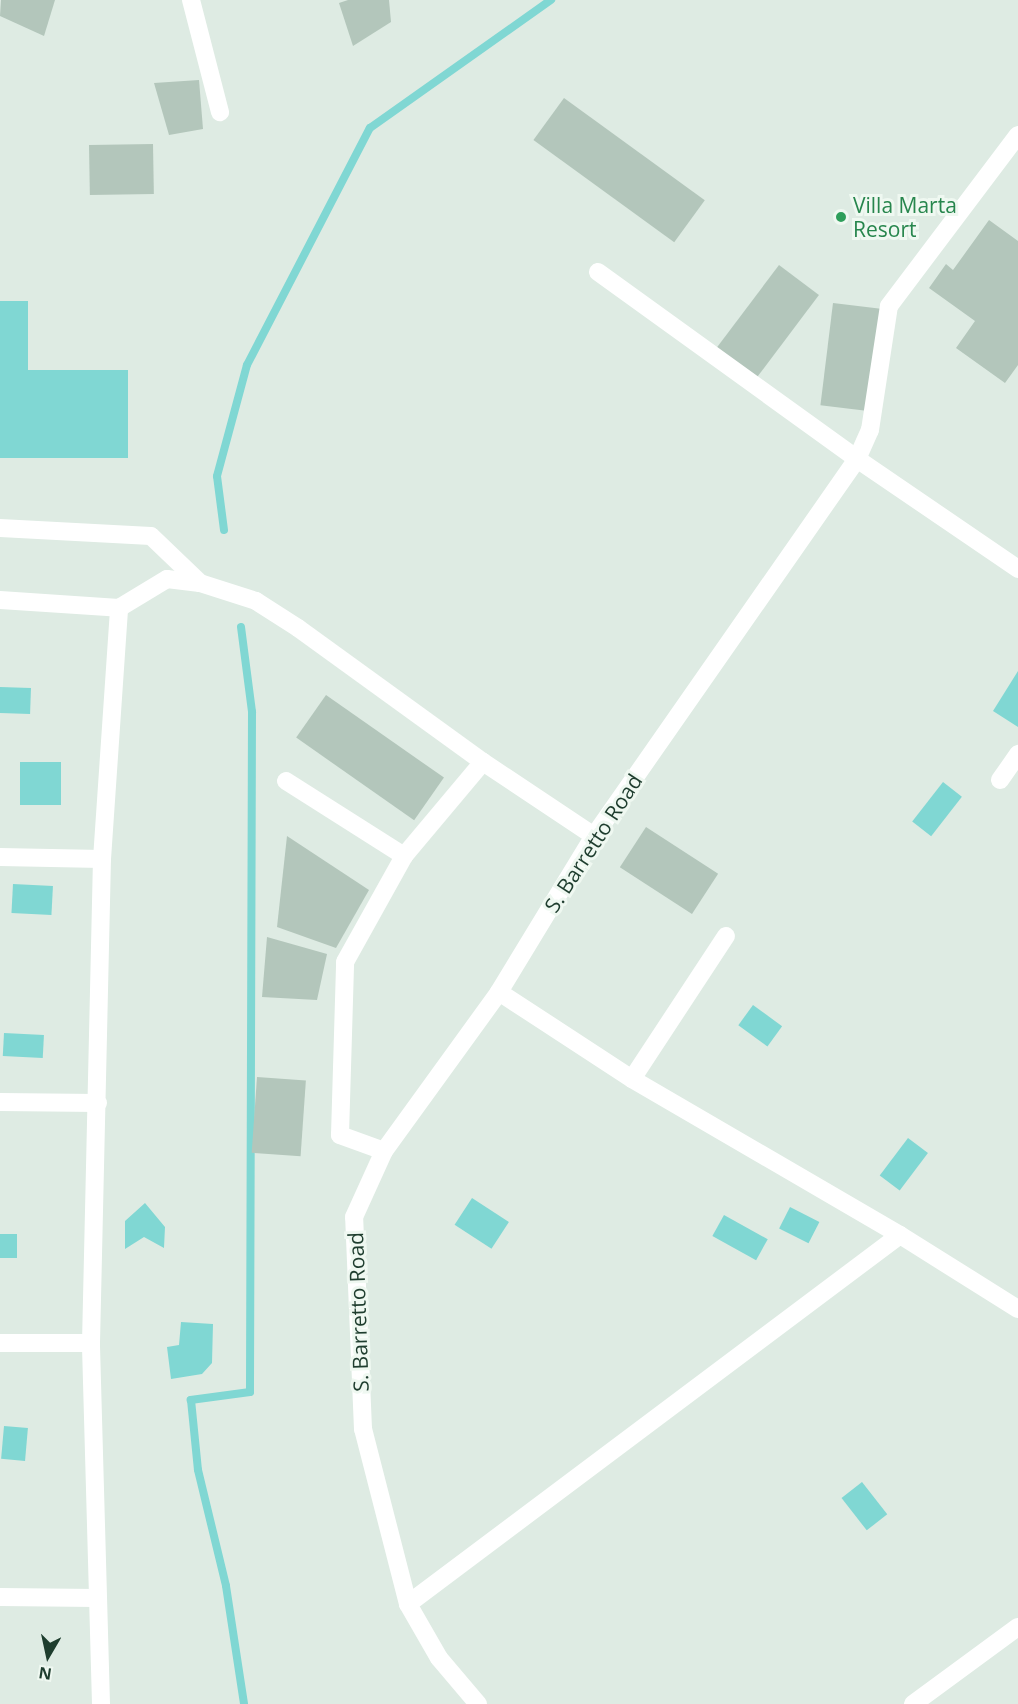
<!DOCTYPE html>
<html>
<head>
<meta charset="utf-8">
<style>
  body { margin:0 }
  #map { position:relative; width:1018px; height:1704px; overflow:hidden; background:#deebe3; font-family:"Open Sans",sans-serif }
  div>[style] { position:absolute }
  .water>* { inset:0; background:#80d7d3; transform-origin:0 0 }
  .stream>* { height:8px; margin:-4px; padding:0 4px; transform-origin:4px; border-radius:4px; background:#80d7d3 }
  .building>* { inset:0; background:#b3c6bb; transform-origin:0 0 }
  .minor>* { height:18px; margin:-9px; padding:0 9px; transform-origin:9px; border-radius:9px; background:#fff }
  .dots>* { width:16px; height:16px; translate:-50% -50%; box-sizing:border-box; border:3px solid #eff8f1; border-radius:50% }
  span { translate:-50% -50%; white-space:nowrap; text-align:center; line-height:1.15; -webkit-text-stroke:6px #eff8f1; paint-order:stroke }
  .leisure-label { font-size:21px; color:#27864d }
  .left { translate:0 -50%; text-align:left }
  .street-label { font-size:21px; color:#1e3d2e }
  .north { position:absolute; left:18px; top:1626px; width:60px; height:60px; -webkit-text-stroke:4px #eff8f1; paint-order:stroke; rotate:189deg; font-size:16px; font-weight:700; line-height:24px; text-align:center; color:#1e3d2e }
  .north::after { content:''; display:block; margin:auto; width:21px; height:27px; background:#1e3d2e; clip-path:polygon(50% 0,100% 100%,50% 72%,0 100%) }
</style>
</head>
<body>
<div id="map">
  <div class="water">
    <div style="clip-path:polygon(0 301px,28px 301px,28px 370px,128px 370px,128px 458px,0 458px)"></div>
    <div style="clip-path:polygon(1018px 671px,1018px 727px,993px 711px)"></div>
    <div style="left:0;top:687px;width:31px;height:26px;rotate:2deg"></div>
    <div style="left:20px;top:762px;width:41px;height:43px"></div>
    <div style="left:943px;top:782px;width:24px;height:50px;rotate:38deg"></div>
    <div style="left:13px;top:884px;width:40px;height:29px;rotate:3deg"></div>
    <div style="left:753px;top:1005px;width:36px;height:25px;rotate:36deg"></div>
    <div style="left:4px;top:1033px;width:40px;height:23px;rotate:3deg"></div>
    <div style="left:908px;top:1138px;width:25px;height:47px;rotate:37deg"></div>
    <div style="left:472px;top:1198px;width:44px;height:32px;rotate:33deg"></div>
    <div style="clip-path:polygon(145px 1203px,165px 1227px,164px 1248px,144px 1237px,125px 1249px,125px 1221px)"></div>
    <div style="left:790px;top:1207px;width:33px;height:24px;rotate:27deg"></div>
    <div style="left:724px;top:1215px;width:50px;height:24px;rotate:29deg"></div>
    <div style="left:0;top:1234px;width:17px;height:24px"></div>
    <div style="clip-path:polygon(181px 1322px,213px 1324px,212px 1363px,202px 1374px,171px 1379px,167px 1347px,179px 1345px)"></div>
    <div style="left:4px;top:1426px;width:24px;height:33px;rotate:5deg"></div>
    <div style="left:862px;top:1482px;width:41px;height:26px;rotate:52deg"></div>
  </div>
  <div class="stream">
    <div style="left:224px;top:530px;width:54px;rotate:-97.4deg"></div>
    <div style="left:217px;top:476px;width:115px;rotate:-74.9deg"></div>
    <div style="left:247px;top:365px;width:267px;rotate:-62.6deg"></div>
    <div style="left:370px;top:128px;width:222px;rotate:-35.3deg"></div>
    <div style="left:241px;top:627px;width:86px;rotate:82.6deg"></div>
    <div style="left:252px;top:712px;width:680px;rotate:90.17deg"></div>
    <div style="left:250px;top:1392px;width:60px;rotate:172.3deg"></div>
    <div style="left:191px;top:1400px;width:70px;rotate:84.3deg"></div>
    <div style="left:198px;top:1470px;width:119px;rotate:76.4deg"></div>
    <div style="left:226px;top:1586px;width:119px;rotate:81.3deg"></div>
  </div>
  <div class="building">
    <div style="clip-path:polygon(1px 0,55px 0,44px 36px,0 16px)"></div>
    <div style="clip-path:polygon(348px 0,389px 0,391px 22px,353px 46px,339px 3px)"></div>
    <div style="clip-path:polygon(199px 80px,203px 129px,169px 135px,154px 83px)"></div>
    <div style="left:564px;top:98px;width:174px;height:52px;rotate:36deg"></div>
    <div style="left:153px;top:144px;width:50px;height:64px;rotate:89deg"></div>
    <div style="clip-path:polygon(989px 220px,1018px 241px,1018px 365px,1005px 383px,956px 348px,975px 321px,929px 288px,946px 264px,953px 270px)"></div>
    <div style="left:779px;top:265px;width:50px;height:107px;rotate:37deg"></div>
    <div style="left:833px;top:303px;width:48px;height:103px;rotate:7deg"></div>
    <div style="left:326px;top:695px;width:144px;height:52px;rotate:35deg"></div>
    <div style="left:646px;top:827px;width:86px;height:48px;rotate:33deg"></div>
    <div style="clip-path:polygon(287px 836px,369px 890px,336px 948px,277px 927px)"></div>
    <div style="clip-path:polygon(267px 937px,327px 954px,317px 1000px,262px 997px)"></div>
    <div style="left:257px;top:1077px;width:49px;height:76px;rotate:4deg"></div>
  </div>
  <div class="minor">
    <div style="left:191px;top:0;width:116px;rotate:75.5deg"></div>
    <div style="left:598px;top:272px;width:319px;rotate:35.8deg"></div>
    <div style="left:857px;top:459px;width:195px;rotate:34.3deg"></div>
    <div style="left:0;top:528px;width:151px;rotate:3deg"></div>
    <div style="left:151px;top:536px;width:68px;rotate:43.8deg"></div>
    <div style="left:0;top:600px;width:119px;rotate:3.8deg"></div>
    <div style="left:119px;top:608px;width:56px;rotate:-31.1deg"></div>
    <div style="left:167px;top:579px;width:33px;rotate:7deg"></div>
    <div style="left:200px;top:583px;width:59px;rotate:17.8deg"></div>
    <div style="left:256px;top:601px;width:50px;rotate:32.7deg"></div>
    <div style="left:298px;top:628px;width:228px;rotate:35.9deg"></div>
    <div style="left:483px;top:762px;width:133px;rotate:33.7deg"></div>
    <div style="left:1000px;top:780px;width:32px;rotate:-55deg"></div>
    <div style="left:286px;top:781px;width:140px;rotate:32.4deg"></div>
    <div style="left:0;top:857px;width:102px;rotate:1.1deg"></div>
    <div style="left:499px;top:992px;width:159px;rotate:33.2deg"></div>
    <div style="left:632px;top:1079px;width:310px;rotate:30.2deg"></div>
    <div style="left:900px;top:1235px;width:139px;rotate:32.1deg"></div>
    <div style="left:632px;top:1079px;width:171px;rotate:-56.7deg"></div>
    <div style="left:0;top:1102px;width:98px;rotate:0.6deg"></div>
    <div style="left:384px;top:1151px;width:47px;rotate:-160deg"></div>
    <div style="left:340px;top:1135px;width:173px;rotate:-88.3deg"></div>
    <div style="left:345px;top:962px;width:121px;rotate:-60.9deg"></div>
    <div style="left:404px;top:856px;width:123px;rotate:-50deg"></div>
    <div style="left:0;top:1343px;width:91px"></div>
    <div style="left:0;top:1597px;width:97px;rotate:0.6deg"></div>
    <div style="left:408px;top:1604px;width:615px;rotate:-36.87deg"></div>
    <div style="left:101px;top:1704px;width:361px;rotate:-91.6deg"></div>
    <div style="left:91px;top:1343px;width:484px;rotate:-88.7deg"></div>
    <div style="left:102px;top:859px;width:252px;rotate:-86.1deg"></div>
    <div style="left:478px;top:1704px;width:60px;rotate:-130.3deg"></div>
    <div style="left:439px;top:1658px;width:62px;rotate:-119.9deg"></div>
    <div style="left:408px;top:1604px;width:181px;rotate:-104.4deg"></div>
    <div style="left:363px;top:1429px;width:212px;rotate:-92.4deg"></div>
    <div style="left:354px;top:1217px;width:72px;rotate:-65.6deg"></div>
    <div style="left:384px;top:1151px;width:196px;rotate:-54.1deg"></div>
    <div style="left:499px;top:992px;width:183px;rotate:-58.7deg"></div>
    <div style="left:594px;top:836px;width:460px;rotate:-55.1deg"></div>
    <div style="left:857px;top:459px;width:32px;rotate:-66deg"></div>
    <div style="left:870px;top:430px;width:125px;rotate:-81.3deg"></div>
    <div style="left:889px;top:306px;width:214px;rotate:-53deg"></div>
    <div style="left:913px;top:1704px;width:130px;rotate:-36.3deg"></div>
  </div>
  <div class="dots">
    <div style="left:841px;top:217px;background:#2e9e5b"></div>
  </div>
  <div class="leisure-label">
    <span class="left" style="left:853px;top:217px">Villa Marta<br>Resort</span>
  </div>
  <div class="street-label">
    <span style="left:593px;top:843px;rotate:-57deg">S. Barretto Road</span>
    <span style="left:358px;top:1312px;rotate:-92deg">S. Barretto Road</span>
  </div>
  <div class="north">N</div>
</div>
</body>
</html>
